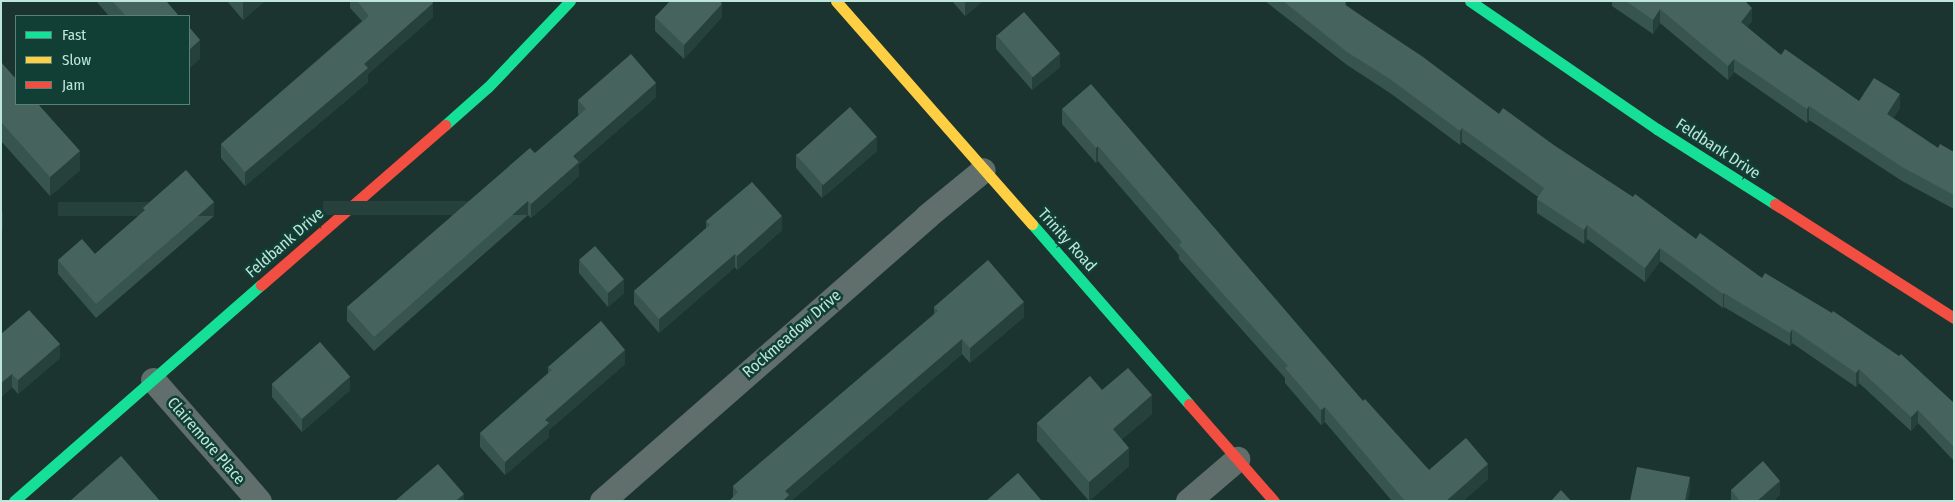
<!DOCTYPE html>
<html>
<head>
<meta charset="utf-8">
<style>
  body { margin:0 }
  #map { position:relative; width:1955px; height:502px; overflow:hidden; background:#1c342f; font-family:"Fira Sans Condensed",sans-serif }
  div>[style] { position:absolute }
  .street>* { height:25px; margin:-12.5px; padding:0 12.5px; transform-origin:12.5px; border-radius:12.5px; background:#606f6b }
  .fast>* { height:11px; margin:-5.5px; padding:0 5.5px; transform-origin:5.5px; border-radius:5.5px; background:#16e098 }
  .slow>* { height:11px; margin:-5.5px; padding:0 5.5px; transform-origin:5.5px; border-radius:5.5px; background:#ffcf43 }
  .jam>* { height:11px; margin:-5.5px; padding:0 5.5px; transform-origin:5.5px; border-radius:5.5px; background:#f24e42 }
  .wall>* { inset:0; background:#37544e }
  .shaded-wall>* { inset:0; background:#26413b; transform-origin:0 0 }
  .building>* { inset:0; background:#46645d; transform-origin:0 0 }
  span { translate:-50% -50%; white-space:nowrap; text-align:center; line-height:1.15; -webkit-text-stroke:5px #113f35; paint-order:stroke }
  .street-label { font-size:16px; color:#bee6da }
  .frame { position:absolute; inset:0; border:2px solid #bee6da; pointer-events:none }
  .legend { position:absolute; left:15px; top:15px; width:175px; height:90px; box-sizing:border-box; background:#113f35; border:1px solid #568277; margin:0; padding:6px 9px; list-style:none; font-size:15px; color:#bee6da }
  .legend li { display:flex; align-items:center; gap:10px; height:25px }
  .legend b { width:25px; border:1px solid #568277 }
</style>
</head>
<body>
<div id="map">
  <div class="street">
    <div style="left:153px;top:380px;width:161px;rotate:48.8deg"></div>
    <div style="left:602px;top:501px;width:432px;rotate:-41.2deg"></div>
    <div style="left:927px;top:216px;width:72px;rotate:-39.4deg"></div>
    <div style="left:1188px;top:501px;width:65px;rotate:-40.6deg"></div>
  </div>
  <div class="fast">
    <div style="left:1470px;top:1px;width:227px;rotate:34.4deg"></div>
    <div style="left:1657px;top:129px;width:140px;rotate:32.4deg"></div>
    <div style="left:445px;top:125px;width:57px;rotate:-41.5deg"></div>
    <div style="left:488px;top:87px;width:119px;rotate:-46.4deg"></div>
    <div style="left:1032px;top:224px;width:239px;rotate:48.9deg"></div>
    <div style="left:14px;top:501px;width:328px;rotate:-41.2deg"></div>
  </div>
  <div class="slow">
    <div style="left:836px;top:1px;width:297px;rotate:48.7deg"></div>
  </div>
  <div class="jam">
    <div style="left:1775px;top:204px;width:212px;rotate:32.5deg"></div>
    <div style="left:261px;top:285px;width:244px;rotate:-41deg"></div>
    <div style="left:1189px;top:404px;width:129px;rotate:48.8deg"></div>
  </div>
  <div class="wall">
    <div style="clip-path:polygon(96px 1px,166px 1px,179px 16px,109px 16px)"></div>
    <div style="clip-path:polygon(227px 1px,265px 1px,243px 20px)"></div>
    <div style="clip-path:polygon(350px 1px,432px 1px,433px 17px,368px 74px,368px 82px,245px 186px,221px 158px,221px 144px,362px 21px,350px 8px)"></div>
    <div style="clip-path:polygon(952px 1px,983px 1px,965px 16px)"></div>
    <div style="clip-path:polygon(1265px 1px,1344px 1px,1346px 5px,1499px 114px,1555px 146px,1696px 239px,1762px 278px,1954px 403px,1954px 461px,1918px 423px,1911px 431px,1859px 383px,1856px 387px,1792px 343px,1790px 346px,1724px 307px,1723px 308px,1660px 261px,1645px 282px,1587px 239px,1584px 244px,1537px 213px,1537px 199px,1538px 197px,1462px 142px,1460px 145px,1390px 93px,1347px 65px)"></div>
    <div style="clip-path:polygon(1612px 1px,1745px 1px,1752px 21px,1747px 27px,1781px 55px,1859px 101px,1900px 108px,1893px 118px,1938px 148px,1954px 152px,1954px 209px,1902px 181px,1809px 120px,1807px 123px,1734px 72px,1728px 80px,1660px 23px,1653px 34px,1612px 6px)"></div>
    <div style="clip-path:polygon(655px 17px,722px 17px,684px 59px,655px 31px)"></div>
    <div style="clip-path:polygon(996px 35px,1060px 67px,1032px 90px,996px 49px)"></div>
    <div style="clip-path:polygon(1px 62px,80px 170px,50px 196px,1px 141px)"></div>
    <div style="clip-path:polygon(656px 97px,579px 164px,579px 176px,531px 218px,528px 215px,374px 351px,347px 321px,347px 307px,535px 153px,579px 115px,578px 114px,578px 100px)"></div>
    <div style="clip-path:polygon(1062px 109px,1363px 401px,1429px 470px,1488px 479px,1463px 501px,1392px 501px,1325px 422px,1321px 425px,1285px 383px,1285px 378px,1179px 259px,1179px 255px,1098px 161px,1096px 163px,1062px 124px)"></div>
    <div style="clip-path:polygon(877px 151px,822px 198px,796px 168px,796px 154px)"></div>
    <div style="clip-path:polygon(143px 208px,214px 216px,96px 318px,58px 274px,58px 260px,95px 254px,143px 212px)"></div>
    <div style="clip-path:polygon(706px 221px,782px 230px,737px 270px,735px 267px,659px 333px,634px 304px,634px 291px,706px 228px)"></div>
    <div style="clip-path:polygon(579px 260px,624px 293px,608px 307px,579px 273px)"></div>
    <div style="clip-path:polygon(934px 307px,1024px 317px,970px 363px,962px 354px,791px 501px,729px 501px,733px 498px,733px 486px,934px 314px)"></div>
    <div style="clip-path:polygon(1px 334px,60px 358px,18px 394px,12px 387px,1px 397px)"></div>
    <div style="clip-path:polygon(625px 364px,549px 430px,549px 437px,505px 475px,480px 447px,480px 433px,548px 373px,548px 367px)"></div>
    <div style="clip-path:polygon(272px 384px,350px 390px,302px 432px,272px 397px)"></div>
    <div style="clip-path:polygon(1102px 390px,1152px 414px,1122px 439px,1129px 466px,1089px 501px,1037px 441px,1037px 423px)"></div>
    <div style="clip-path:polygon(1731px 490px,1780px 494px,1773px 501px,1731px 501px)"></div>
  </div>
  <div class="shaded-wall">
    <div style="clip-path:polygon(243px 1px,265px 1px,243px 20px)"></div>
    <div style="clip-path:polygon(967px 1px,983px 1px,965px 16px,965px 3px)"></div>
    <div style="clip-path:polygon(433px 3px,433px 17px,368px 74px,368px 82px,245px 186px,245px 172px,364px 64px)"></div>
    <div style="clip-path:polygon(722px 4px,722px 17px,684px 59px,684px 45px)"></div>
    <div style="clip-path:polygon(1752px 8px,1752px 21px,1741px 35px,1741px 22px)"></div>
    <div style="clip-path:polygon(1660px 9px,1660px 23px,1653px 34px,1653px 20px)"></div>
    <div style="clip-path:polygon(200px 40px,200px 59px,189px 69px,189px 50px)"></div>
    <div style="clip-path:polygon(1060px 53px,1060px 67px,1032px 90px,1032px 77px)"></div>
    <div style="clip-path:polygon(1734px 59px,1734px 72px,1728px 80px,1728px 66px)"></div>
    <div style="clip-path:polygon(656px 83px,656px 97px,579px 164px,579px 176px,531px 218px,531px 204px,573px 156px)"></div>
    <div style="clip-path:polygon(1900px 94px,1900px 108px,1887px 128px,1887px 114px)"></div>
    <div style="clip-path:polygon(1809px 106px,1809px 120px,1807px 123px,1807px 109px)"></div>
    <div style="clip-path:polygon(1462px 128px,1462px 142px,1460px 145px,1460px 131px)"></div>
    <div style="clip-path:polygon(877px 137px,877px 151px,822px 198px,822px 184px)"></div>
    <div style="clip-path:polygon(1098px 146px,1098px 161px,1096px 163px,1096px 148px)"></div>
    <div style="clip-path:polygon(80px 151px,80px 170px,50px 196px,50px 177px)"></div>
    <div style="left:528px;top:201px;width:14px;height:205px;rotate:90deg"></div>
    <div style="left:214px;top:202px;width:14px;height:156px;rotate:90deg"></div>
    <div style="clip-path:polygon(3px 211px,3px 230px,1px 232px,1px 213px)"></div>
    <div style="clip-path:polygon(782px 216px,782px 230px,737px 270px,737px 256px)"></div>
    <div style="clip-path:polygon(1587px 225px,1587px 239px,1584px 244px,1584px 230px)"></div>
    <div style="clip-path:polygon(1660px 248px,1660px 261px,1645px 282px,1645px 268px)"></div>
    <div style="clip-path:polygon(735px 254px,735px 267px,659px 333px,659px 319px)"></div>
    <div style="clip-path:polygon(624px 279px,624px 293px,608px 307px,608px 293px)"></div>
    <div style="left:1724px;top:293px;width:14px;height:1px;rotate:90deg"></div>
    <div style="clip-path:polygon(1024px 302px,1024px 317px,970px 363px,970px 348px)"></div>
    <div style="clip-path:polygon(1792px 329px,1792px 343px,1790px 346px,1790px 333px)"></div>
    <div style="clip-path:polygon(962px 339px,962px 354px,791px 501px,783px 501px,785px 491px)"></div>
    <div style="clip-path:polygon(60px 344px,60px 358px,18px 394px,18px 380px)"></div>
    <div style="clip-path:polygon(625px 350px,625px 364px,549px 430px,549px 437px,505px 475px,505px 462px,545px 420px)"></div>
    <div style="clip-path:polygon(1859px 369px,1859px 383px,1856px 387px,1856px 373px)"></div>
    <div style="clip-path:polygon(12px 374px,12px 387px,1px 397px,1px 383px)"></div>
    <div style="clip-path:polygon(350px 377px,350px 390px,302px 432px,302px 419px)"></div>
    <div style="clip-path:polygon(1152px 395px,1152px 414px,1113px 447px,1113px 429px)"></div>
    <div style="clip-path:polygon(1325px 407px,1325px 422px,1321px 425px,1321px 410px)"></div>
    <div style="clip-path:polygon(1918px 410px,1918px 423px,1911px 431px,1911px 417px)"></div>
    <div style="clip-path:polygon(1129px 448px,1129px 466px,1089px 501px,1089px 482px)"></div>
    <div style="clip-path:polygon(1488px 464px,1488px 479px,1463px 501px,1446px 501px)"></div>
    <div style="clip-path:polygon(1690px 477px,1690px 491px,1688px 501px,1685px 501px)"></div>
    <div style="clip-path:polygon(1780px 481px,1780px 494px,1773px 501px,1757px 501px)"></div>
    <div style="clip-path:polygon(464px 494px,464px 501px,456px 501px)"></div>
  </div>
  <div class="building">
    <div style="clip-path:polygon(112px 1px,166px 1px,179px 16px,126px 16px)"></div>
    <div style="clip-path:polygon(357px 1px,432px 1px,433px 3px,364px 64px,368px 68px,245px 172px,221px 144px,369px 16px)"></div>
    <div style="clip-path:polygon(670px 1px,720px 1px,722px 4px,684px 45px,655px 17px)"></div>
    <div style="clip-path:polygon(1283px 1px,1344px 1px,1346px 3px,1345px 5px,1423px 57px,1499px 114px,1503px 108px,1555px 146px,1633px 197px,1635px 194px,1696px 239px,1700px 233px,1762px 278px,1765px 273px,1832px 313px,1833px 311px,1899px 356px,1901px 354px,1954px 403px,1954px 447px,1918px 410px,1911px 417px,1859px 369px,1856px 373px,1792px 329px,1790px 333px,1724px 293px,1723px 294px,1660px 248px,1645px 268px,1587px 225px,1584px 230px,1537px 199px,1544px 188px,1462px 128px,1460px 131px,1390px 79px,1347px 52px)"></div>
    <div style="clip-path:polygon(1626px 1px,1745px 1px,1752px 8px,1741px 22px,1781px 55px,1785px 49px,1859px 101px,1874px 78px,1900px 94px,1887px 114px,1938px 148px,1940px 144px,1954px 152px,1954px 195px,1902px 167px,1809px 106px,1807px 109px,1734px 59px,1728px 66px,1660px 9px,1653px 20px)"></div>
    <div style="left:1024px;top:12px;width:55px;height:36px;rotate:49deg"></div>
    <div style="clip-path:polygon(189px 27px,200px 40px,189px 50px)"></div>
    <div style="clip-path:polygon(631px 54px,656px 83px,573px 156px,579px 162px,531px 204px,528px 201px,374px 337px,347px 307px,530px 148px,535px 153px,586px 109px,578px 100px)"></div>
    <div style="clip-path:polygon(1px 62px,16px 79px,16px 104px,38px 104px,80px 151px,50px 177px,1px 122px)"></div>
    <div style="clip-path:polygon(1091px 84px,1363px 401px,1365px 399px,1429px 470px,1466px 438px,1488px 464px,1446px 501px,1405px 501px,1325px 407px,1321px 410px,1285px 368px,1288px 366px,1179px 245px,1182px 242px,1098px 146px,1096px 148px,1062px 109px)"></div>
    <div style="left:850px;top:107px;width:40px;height:72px;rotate:48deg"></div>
    <div style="clip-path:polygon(186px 170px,214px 202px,96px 304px,58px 260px,82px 239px,95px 254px,145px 210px,143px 208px)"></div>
    <div style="clip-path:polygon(752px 182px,782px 216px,737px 256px,735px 254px,659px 319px,634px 291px,710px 225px,706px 221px)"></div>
    <div style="left:595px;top:246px;width:44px;height:21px;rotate:49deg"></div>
    <div style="clip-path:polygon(988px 260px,1024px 302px,970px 348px,962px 339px,785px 491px,789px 495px,783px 501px,729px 501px,738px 492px,733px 486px,938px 311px,934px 307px)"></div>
    <div style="clip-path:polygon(29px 310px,60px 344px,18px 380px,12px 374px,1px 383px,1px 334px)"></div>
    <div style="clip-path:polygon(601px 321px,625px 350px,545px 420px,549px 423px,505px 462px,480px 433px,552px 370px,548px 367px)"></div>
    <div style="left:320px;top:342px;width:46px;height:64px;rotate:49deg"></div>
    <div style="clip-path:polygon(1128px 368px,1152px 395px,1113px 429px,1129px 448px,1089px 482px,1037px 423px,1090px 376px,1102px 390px)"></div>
    <div style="clip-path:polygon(121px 456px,160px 501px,70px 501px)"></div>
    <div style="clip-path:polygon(1763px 461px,1780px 481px,1757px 501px,1740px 501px,1731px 490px)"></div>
    <div style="clip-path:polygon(438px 464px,464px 494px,456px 501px,395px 501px)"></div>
    <div style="clip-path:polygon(1637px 467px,1690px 477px,1685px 501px,1630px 501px)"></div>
    <div style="clip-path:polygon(1018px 473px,1042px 501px,986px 501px)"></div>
    <div style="clip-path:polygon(1561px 490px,1571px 501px,1551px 501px)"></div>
  </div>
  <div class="street-label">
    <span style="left:1718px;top:149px;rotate:33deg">Feldbank Drive</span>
    <span style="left:1067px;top:240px;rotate:48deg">Trinity Road</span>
    <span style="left:285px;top:243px;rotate:-41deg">Feldbank Drive</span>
    <span style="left:792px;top:334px;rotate:-41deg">Rockmeadow Drive</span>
    <span style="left:206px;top:441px;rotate:49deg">Clairemore Place</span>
  </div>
  <div class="frame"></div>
  <ul class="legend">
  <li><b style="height:6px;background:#16e098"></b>Fast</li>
  <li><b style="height:6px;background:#ffcf43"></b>Slow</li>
  <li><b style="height:6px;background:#f24e42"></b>Jam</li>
  </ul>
</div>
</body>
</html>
